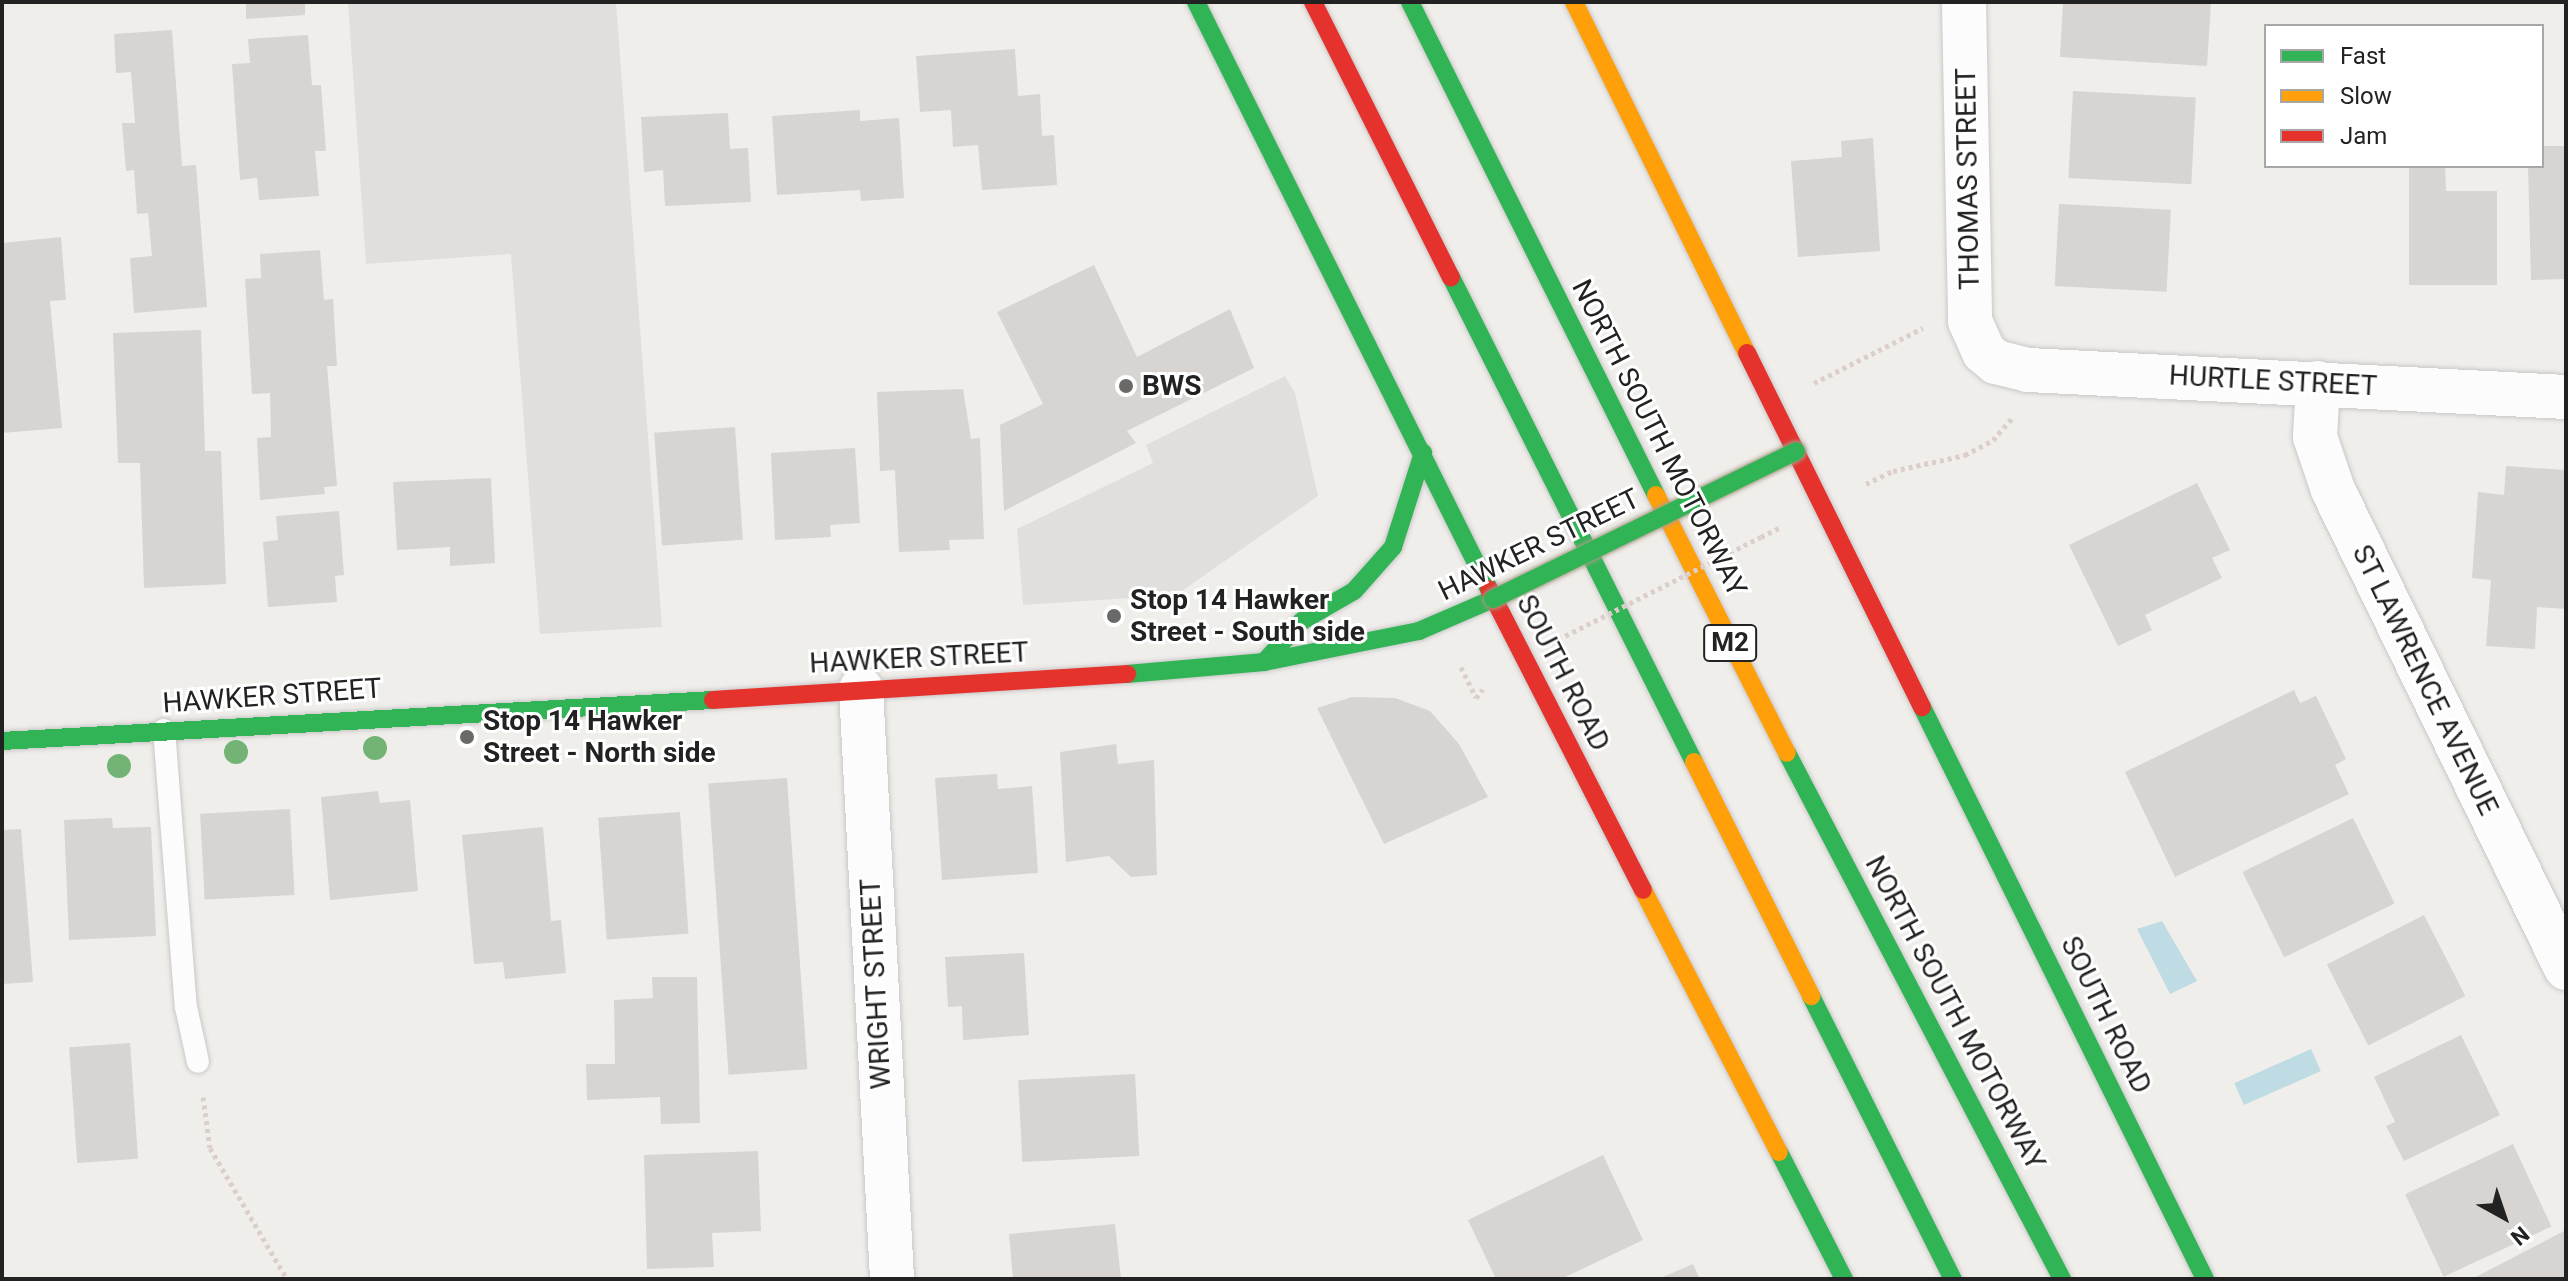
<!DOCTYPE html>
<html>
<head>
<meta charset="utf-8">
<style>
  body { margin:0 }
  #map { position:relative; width:2568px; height:1281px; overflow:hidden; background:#f0eeeb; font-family:Roboto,sans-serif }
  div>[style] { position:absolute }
  .parking>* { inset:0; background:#e0dfde }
  .water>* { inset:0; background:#bfdbe3; transform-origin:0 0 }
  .building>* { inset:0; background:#d7d4d2; transform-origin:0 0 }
  .path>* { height:5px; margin-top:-2.5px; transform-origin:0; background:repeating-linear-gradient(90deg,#dccecd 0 4px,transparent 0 8px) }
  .roads { filter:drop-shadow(0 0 2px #c9c8c7) drop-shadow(0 0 2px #c9c8c7) }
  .lane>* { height:22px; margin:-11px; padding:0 11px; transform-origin:11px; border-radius:11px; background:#fdfcfc }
  .street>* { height:44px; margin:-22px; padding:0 22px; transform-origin:22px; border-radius:22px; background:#fdfcfc }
  .fast>* { height:18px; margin:-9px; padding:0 9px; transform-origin:9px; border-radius:9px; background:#30b455 }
  .slow>* { height:18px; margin:-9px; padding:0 9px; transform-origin:9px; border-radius:9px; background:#ff9f0a }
  .jam>* { height:18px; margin:-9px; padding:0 9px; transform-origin:9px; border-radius:9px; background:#e5322d }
  .path-bridge>* { height:5px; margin-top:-2.5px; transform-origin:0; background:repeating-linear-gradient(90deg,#dccecd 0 4px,transparent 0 8px) }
  .bridges { filter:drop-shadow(0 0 2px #a79c86) drop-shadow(0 0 2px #a79c86) }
  .fast-bridge>* { height:18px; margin:-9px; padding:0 9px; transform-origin:9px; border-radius:9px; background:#30b455 }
  .trees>* { width:24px; height:24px; margin:-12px; border-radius:50%; background:#73b476 }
  .dots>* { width:22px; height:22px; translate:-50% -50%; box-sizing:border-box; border:4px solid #fff; border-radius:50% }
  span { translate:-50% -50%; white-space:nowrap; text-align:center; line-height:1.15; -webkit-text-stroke:6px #fff; paint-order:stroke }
  .shield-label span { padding:2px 6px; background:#fff; border:2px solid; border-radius:6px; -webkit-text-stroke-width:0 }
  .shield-label { font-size:26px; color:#222; font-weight:700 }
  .street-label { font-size:28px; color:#222 }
  .poi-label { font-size:28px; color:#222; font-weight:700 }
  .left { translate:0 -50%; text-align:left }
  .frame { position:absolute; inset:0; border:4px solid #222; pointer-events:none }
  .legend { position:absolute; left:2264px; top:24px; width:280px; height:144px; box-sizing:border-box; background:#fff; border:2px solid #a7a7a7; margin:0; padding:10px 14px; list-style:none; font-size:24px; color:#222 }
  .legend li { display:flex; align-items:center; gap:16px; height:40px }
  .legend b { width:40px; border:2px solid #a7a7a7 }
  .north { position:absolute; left:2464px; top:1177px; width:80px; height:80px; -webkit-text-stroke:6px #fff; paint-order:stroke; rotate:140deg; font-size:22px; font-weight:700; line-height:32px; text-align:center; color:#222 }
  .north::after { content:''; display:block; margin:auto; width:28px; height:36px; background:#222; clip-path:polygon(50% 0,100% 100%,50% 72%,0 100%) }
</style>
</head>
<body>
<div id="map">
  <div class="parking">
    <div style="clip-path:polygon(348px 2px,616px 2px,662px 627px,540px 634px,511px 254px,366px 264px)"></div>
    <div style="clip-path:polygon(1285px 376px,1295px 393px,1318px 496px,1176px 595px,1023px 605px,1017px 529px,1153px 463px,1146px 445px)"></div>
  </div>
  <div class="water">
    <div style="clip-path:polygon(2162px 921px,2197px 981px,2170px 994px,2137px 929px)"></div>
    <div style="left:2311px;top:1049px;width:24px;height:84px;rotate:66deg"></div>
  </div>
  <div class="building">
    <div style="clip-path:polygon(246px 2px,305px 2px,305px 15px,246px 19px)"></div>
    <div style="clip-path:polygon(2063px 2px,2211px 2px,2207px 66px,2060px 57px)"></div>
    <div style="clip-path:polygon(172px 30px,182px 166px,196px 165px,207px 307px,134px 313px,130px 258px,152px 256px,148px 213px,137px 214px,134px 170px,126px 171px,122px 123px,135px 123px,131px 72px,116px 73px,114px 34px)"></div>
    <div style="clip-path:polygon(308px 35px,312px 85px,321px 85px,326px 151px,315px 151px,319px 196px,259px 200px,257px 178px,240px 180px,232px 64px,250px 63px,248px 39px)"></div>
    <div style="clip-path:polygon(1015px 49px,1018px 96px,1040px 94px,1042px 136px,1054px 135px,1057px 185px,982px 190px,978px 145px,953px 147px,951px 110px,920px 112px,916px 56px)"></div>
    <div style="left:2073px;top:91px;width:123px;height:87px;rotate:3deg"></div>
    <div style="clip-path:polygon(860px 110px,860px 121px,899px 118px,904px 198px,861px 201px,860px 190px,777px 195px,772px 116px)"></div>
    <div style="clip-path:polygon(728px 113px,730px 149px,748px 148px,751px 202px,665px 206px,663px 170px,644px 172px,641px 117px)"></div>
    <div style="clip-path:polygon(1873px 138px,1880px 251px,1798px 257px,1791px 161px,1842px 157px,1841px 141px)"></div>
    <div style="clip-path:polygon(2542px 146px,2566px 146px,2566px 279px,2531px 280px,2528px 166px,2542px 166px)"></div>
    <div style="clip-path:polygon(2409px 166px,2445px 166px,2446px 191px,2497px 191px,2497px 285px,2409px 285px)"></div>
    <div style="left:2059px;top:204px;width:112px;height:82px;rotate:3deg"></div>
    <div style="clip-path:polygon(61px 237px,66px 300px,50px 301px,62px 428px,2px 433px,2px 243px)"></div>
    <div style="clip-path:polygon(320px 250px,324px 300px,333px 299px,337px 366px,327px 366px,337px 486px,324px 487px,325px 494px,260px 500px,257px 438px,271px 437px,270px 393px,252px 394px,245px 279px,261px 278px,260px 254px)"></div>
    <div style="clip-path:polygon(1094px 265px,1137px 357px,1230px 309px,1254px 368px,1127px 431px,1136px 443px,1004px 511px,1000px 425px,1043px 404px,997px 312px)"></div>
    <div style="clip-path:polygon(201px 330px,205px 451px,221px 451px,226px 584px,144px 588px,140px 463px,118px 463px,113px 333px)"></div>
    <div style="clip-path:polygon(963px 389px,971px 439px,980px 438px,984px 539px,949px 540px,950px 550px,899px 552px,895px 470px,880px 471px,877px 392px)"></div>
    <div style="left:735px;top:427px;width:113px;height:81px;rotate:86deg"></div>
    <div style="clip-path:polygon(855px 448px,860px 523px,830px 525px,831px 537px,775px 540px,771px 453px)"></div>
    <div style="clip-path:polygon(2506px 466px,2566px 470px,2566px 609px,2537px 607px,2535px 649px,2486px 646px,2491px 580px,2472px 578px,2478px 492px,2504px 495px)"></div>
    <div style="clip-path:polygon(491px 478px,495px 563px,450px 566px,450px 547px,397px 550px,393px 482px)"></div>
    <div style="clip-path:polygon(2197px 483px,2230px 550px,2212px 558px,2222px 578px,2145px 615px,2152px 630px,2118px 646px,2069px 545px)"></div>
    <div style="clip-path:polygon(339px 511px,344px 575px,335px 576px,337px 602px,268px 607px,263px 542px,278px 540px,276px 516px)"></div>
    <div style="clip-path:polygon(2294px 690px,2300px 703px,2316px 696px,2346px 759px,2335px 765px,2349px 794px,2175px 877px,2125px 772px)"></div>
    <div style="clip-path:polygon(1352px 697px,1395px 698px,1430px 711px,1459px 744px,1488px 797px,1384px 844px,1317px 708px)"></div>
    <div style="clip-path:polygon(1116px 744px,1118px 764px,1154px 760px,1157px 875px,1131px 877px,1109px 856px,1066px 862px,1060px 752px)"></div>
    <div style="clip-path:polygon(997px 774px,998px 789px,1032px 786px,1038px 873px,942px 880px,935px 778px)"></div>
    <div style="left:787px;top:778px;width:292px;height:79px;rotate:86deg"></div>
    <div style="clip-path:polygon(378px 791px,380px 803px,410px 800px,418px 891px,330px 900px,321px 797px)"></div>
    <div style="left:290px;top:809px;width:86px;height:90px;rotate:87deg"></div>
    <div style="left:680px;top:812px;width:122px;height:82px;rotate:86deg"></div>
    <div style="clip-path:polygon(112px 818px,113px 828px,151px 827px,156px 936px,69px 940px,64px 820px)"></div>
    <div style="left:2353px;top:818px;width:95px;height:123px;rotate:64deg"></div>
    <div style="clip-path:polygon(543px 827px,551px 921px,561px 920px,566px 973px,505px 979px,503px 962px,474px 964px,462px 835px)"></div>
    <div style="clip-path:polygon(21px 829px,33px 982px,2px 984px,2px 830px)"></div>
    <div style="left:2424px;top:915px;width:91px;height:109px;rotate:63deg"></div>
    <div style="clip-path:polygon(1024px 953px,1029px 1035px,963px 1040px,962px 1006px,948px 1007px,945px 957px)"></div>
    <div style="clip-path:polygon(652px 977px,697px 977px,700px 1123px,661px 1124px,660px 1097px,587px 1100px,586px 1064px,615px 1064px,614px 1000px,653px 998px)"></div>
    <div style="clip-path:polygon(2461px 1035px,2500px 1115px,2404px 1161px,2386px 1126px,2395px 1122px,2374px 1077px)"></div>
    <div style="left:130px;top:1043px;width:116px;height:61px;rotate:86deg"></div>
    <div style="left:1135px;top:1074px;width:82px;height:117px;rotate:87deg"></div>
    <div style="left:2513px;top:1144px;width:91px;height:119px;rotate:65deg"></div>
    <div style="clip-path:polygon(758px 1151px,761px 1231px,712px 1233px,714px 1267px,647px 1269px,644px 1155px)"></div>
    <div style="clip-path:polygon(1603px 1155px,1643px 1240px,1561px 1279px,1496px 1279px,1468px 1220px)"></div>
    <div style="clip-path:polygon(1115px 1224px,1121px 1279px,1013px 1279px,1009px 1234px)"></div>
    <div style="clip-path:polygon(2566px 1230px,2566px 1279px,2472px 1279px)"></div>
    <div style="clip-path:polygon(1693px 1264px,1700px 1279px,1658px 1279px)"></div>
  </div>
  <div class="path">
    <div style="left:1814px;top:383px;width:122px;rotate:-26.8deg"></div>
    <div style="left:1866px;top:484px;width:30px;rotate:-26deg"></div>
    <div style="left:1893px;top:471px;width:74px;rotate:-12.5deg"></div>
    <div style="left:1965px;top:455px;width:32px;rotate:-28deg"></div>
    <div style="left:1993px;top:440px;width:30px;rotate:-49deg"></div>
    <div style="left:1761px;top:537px;width:20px;rotate:-27deg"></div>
    <div style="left:1461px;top:667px;width:34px;rotate:64deg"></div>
    <div style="left:1476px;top:698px;width:11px;rotate:-52deg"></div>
    <div style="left:203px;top:1097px;width:51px;rotate:82.2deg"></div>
    <div style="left:210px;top:1148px;width:152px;rotate:59.6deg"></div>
  </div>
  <div class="roads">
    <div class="lane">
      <div style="left:164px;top:730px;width:278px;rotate:85.5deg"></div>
      <div style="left:186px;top:1007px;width:56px;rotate:77.7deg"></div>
    </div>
    <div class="street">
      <div style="left:1964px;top:2px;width:319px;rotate:88.9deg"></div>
      <div style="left:1970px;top:321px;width:34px;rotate:66deg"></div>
      <div style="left:1984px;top:352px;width:16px;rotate:40deg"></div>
      <div style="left:1996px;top:362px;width:33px;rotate:14deg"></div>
      <div style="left:2028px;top:370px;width:539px;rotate:2.87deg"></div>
      <div style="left:2318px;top:383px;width:54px;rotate:93.2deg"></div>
      <div style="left:2315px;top:437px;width:56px;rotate:71.2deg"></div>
      <div style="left:2333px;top:490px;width:532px;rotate:64.01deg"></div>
      <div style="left:861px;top:689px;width:591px;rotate:86.99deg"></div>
    </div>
    <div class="fast">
      <div style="left:1196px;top:2px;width:656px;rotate:63.47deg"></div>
      <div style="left:1410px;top:2px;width:551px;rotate:63.48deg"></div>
      <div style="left:1451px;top:277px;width:542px;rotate:63.39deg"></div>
      <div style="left:1264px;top:662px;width:56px;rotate:-47.2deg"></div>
      <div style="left:1302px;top:621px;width:60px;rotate:-30deg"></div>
      <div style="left:1354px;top:591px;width:59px;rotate:-48.4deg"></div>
      <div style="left:1393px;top:547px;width:99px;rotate:-72.3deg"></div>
      <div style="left:1127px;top:674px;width:138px;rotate:-5deg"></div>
      <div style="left:1264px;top:662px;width:158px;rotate:-11.3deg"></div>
      <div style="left:1419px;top:631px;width:81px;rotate:-23.4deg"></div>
      <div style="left:1922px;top:707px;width:638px;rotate:63.68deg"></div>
      <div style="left:2px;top:741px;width:712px;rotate:-3.3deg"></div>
      <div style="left:1787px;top:753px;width:594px;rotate:62.4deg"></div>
      <div style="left:1811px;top:996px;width:317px;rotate:63.4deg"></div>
      <div style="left:1779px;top:1152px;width:143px;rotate:62.9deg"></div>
    </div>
    <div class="slow">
      <div style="left:1574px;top:2px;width:391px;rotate:63.8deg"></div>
      <div style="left:1656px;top:495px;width:289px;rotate:63.1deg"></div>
      <div style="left:1694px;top:762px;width:262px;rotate:63.4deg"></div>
      <div style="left:1643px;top:890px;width:295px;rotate:62.6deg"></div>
    </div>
    <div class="jam">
      <div style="left:1313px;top:2px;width:308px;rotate:63.4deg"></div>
      <div style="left:1747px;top:353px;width:395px;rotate:63.7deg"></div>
      <div style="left:1489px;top:589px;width:338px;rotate:62.9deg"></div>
      <div style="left:713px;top:700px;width:415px;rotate:-3.6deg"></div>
    </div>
  </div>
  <div class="path-bridge">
    <div style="left:1551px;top:643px;width:235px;rotate:-26.8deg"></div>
  </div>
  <div class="bridges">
    <div class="fast-bridge">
      <div style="left:1493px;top:599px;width:337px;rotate:-26deg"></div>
    </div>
  </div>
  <div class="trees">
    <div style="left:375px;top:748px"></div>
    <div style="left:236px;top:752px"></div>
    <div style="left:119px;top:766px"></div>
  </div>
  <div class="dots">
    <div style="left:1126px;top:386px;background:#6a6968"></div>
    <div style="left:1114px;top:616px;background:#6a6968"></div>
    <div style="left:467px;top:737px;background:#6a6968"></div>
  </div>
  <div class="shield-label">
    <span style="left:1730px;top:643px">M2</span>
  </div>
  <div class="street-label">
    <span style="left:1968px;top:179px;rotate:-91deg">THOMAS STREET</span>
    <span style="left:2273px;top:381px;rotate:3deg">HURTLE STREET</span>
    <span style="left:1659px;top:438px;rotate:63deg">NORTH SOUTH MOTORWAY</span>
    <span style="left:1539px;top:545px;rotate:-26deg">HAWKER STREET</span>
    <span style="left:919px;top:658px;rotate:-3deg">HAWKER STREET</span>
    <span style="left:1563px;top:673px;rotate:63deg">SOUTH ROAD</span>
    <span style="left:2425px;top:680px;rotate:64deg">ST LAWRENCE AVENUE</span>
    <span style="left:272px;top:696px;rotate:-4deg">HAWKER STREET</span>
    <span style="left:876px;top:984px;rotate:-93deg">WRIGHT STREET</span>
    <span style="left:1955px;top:1013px;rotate:62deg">NORTH SOUTH MOTORWAY</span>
    <span style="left:2106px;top:1015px;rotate:64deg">SOUTH ROAD</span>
  </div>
  <div class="poi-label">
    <span class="left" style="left:1142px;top:386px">BWS</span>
    <span class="left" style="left:1130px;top:616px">Stop 14 Hawker<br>Street - South side</span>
    <span class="left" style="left:483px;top:737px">Stop 14 Hawker<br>Street - North side</span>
  </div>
  <div class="frame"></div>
  <ul class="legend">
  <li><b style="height:10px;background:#30b455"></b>Fast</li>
  <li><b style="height:10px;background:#ff9f0a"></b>Slow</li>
  <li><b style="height:10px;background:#e5322d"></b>Jam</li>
  </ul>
  <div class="north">N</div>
</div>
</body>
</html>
